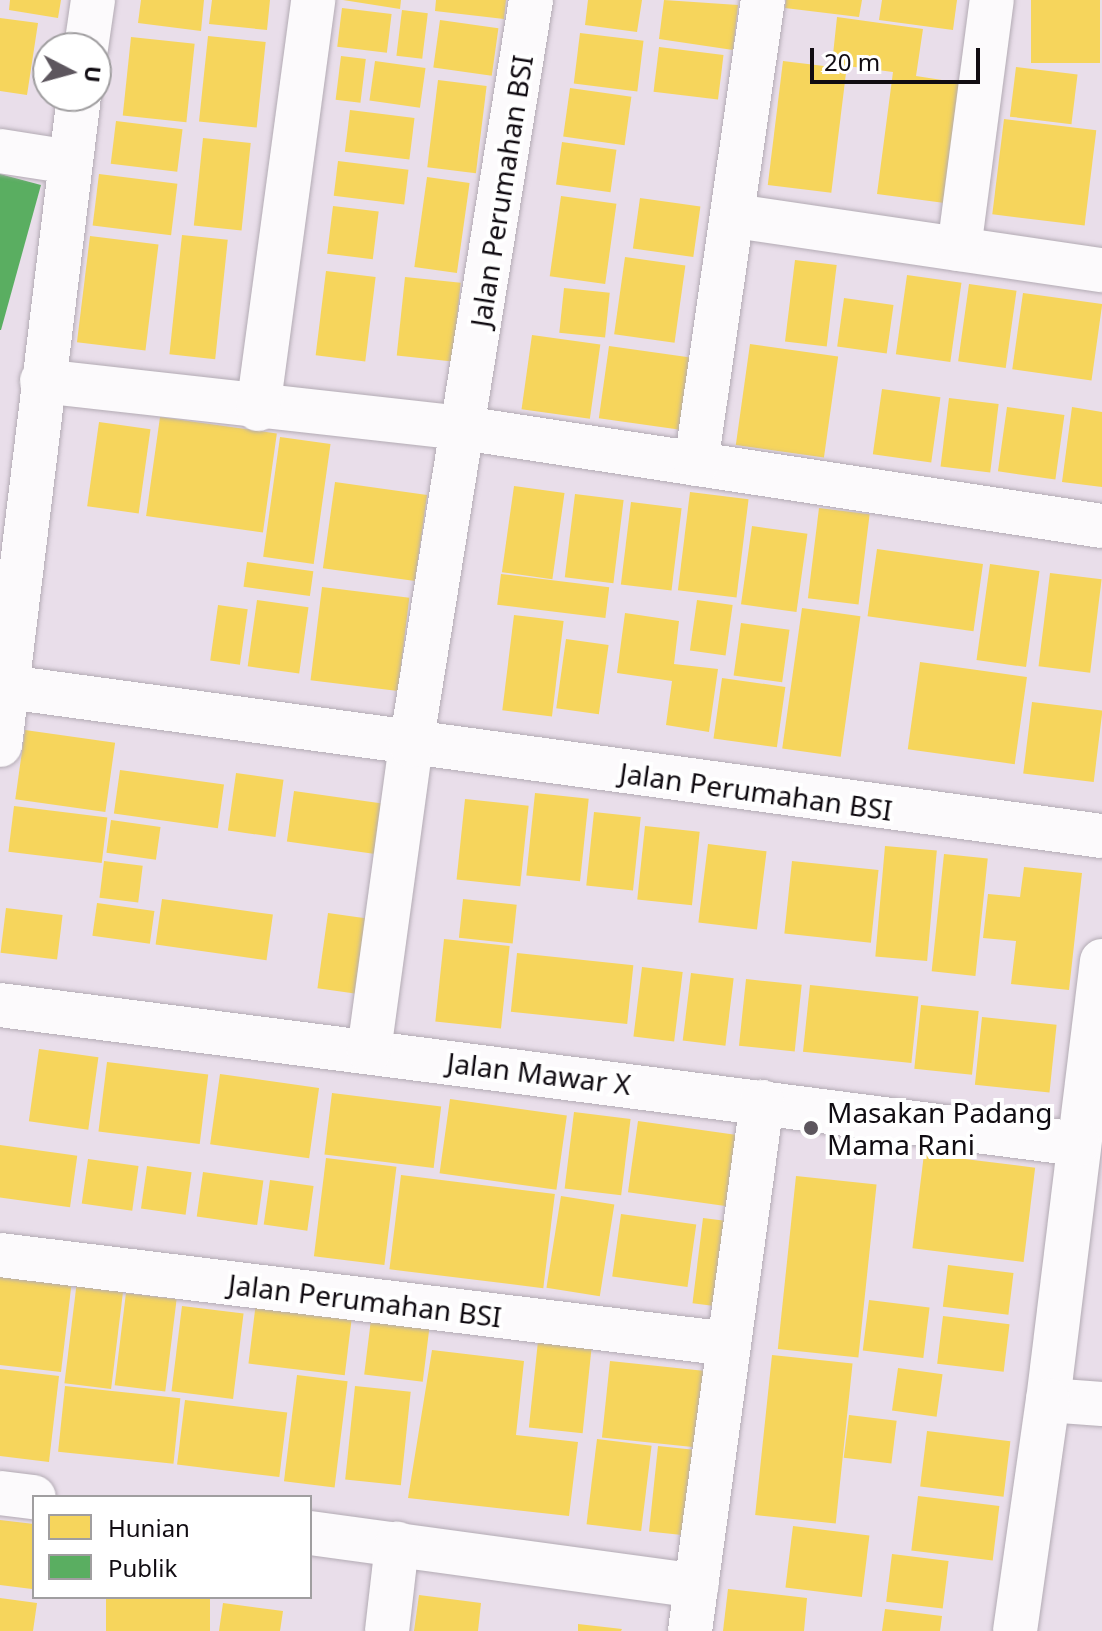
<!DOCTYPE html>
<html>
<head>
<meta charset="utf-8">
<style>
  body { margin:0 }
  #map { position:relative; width:1102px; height:1631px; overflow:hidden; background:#e9deea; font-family:"Noto Sans",sans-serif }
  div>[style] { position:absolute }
  .homes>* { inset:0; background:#f6d55c; transform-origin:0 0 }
  .public>* { inset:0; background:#5aae61 }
  .roads { filter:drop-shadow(0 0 2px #b3abb4) drop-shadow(0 0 2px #b3abb4) }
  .street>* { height:44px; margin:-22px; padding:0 22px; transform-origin:22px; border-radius:22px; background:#fcfafc }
  .dots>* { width:22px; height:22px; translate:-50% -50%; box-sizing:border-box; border:4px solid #fff; border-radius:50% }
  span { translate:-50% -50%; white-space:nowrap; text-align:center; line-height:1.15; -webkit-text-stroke:8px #fff; paint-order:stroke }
  .street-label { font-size:28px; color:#110c12 }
  .poi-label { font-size:28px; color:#110c12 }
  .left { translate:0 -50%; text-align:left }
  .legend { position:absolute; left:32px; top:1495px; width:280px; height:104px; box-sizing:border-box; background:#fff; border:2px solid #a09ea0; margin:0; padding:10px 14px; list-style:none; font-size:24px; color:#110c12 }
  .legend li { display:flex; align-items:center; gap:16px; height:40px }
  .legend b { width:40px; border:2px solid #a09ea0 }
  .north { position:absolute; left:32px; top:32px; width:80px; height:80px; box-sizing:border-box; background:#fff; border:2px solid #a09ea0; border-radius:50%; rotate:96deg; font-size:22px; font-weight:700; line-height:32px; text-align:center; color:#110c12 }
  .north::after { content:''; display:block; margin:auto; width:28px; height:36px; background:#5d565e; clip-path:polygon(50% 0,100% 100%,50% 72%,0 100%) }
  .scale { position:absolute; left:810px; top:48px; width:170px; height:36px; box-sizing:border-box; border:4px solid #110c12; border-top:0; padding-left:10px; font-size:24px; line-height:28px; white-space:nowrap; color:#110c12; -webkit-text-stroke:6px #fff; paint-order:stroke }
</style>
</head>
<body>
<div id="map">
  <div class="homes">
    <div style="clip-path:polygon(10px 0,61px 0,58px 18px,9px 10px)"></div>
    <div style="clip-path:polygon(141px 0,204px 0,201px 31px,138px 23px)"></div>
    <div style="clip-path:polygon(212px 0,270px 0,267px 30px,209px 24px)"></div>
    <div style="clip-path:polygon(343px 0,401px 0,400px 9px)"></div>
    <div style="clip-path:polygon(436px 0,506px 0,504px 19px,435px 11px)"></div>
    <div style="clip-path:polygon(588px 0,642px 0,637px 32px,585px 25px)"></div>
    <div style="clip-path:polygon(664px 0,738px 5px,733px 50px,659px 39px)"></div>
    <div style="clip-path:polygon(786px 0,862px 0,859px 17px,785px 8px)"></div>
    <div style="clip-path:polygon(882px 0,957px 0,953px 30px,879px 20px)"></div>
    <div style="left:1031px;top:0;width:69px;height:63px"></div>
    <div style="left:342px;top:8px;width:50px;height:39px;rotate:7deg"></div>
    <div style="left:402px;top:10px;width:26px;height:46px;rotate:7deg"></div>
    <div style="clip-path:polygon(837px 17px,923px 29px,916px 76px,968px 84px,952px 204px,877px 194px,893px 72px,832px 64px)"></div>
    <div style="clip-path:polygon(0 18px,38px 23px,27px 95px,0 91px)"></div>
    <div style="left:440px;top:20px;width:59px;height:48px;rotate:8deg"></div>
    <div style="left:580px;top:33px;width:64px;height:51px;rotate:7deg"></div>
    <div style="left:208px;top:36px;width:58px;height:86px;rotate:6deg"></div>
    <div style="left:131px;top:37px;width:64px;height:79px;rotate:6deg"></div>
    <div style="left:659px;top:47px;width:65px;height:45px;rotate:7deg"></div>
    <div style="left:341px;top:56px;width:25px;height:44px;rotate:7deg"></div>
    <div style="left:375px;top:61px;width:51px;height:40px;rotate:8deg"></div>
    <div style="left:783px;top:61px;width:64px;height:125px;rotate:7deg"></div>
    <div style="left:1016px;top:67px;width:62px;height:50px;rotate:7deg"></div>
    <div style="left:438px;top:80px;width:49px;height:88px;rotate:7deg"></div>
    <div style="left:570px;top:88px;width:62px;height:49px;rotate:8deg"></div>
    <div style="left:350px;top:110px;width:65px;height:42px;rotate:7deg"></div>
    <div style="left:1004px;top:119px;width:93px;height:96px;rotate:7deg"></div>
    <div style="left:116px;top:121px;width:67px;height:43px;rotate:7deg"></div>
    <div style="left:203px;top:138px;width:48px;height:88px;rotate:6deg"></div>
    <div style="left:562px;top:142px;width:55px;height:43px;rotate:8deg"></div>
    <div style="left:338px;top:161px;width:71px;height:35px;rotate:7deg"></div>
    <div style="left:99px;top:174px;width:79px;height:52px;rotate:7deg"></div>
    <div style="left:427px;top:177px;width:43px;height:91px;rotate:8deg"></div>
    <div style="left:561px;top:196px;width:56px;height:81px;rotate:8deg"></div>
    <div style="left:640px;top:198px;width:61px;height:51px;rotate:8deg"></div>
    <div style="left:333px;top:206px;width:46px;height:48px;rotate:7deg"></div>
    <div style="left:182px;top:235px;width:46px;height:120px;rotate:6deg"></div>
    <div style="left:90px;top:236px;width:69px;height:107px;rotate:7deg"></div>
    <div style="left:625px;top:257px;width:61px;height:78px;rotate:8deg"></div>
    <div style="left:795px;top:260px;width:42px;height:82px;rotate:7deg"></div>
    <div style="left:326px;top:271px;width:50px;height:85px;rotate:7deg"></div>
    <div style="left:907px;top:275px;width:55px;height:80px;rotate:8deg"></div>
    <div style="left:405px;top:277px;width:56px;height:79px;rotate:6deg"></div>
    <div style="left:969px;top:284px;width:48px;height:78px;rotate:8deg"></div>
    <div style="left:564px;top:288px;width:46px;height:45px;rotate:6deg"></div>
    <div style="left:1023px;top:293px;width:80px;height:77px;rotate:8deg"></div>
    <div style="left:844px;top:298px;width:50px;height:49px;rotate:8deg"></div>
    <div style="left:532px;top:335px;width:69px;height:75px;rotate:8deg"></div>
    <div style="left:750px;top:344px;width:89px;height:102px;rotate:8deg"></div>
    <div style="left:609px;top:346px;width:84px;height:73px;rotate:8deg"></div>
    <div style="left:882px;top:389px;width:59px;height:66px;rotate:8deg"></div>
    <div style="left:949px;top:398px;width:50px;height:69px;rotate:7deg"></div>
    <div style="left:1007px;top:407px;width:58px;height:65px;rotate:8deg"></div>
    <div style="clip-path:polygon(1072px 407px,1102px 412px,1102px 487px,1062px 482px)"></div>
    <div style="left:160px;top:417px;width:118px;height:100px;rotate:8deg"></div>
    <div style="left:99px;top:422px;width:52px;height:85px;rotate:8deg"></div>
    <div style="left:280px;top:437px;width:51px;height:121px;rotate:8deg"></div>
    <div style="left:335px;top:482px;width:93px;height:87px;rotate:8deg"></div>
    <div style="left:514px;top:486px;width:51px;height:87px;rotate:8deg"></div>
    <div style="left:690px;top:492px;width:59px;height:99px;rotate:7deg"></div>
    <div style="left:575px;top:494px;width:49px;height:84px;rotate:7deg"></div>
    <div style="left:631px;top:502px;width:51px;height:83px;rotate:7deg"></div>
    <div style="left:819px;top:508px;width:51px;height:91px;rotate:7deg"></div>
    <div style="left:752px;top:526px;width:56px;height:79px;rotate:8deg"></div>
    <div style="left:877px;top:549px;width:107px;height:68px;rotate:8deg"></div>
    <div style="left:247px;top:562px;width:67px;height:25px;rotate:8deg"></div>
    <div style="left:990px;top:564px;width:50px;height:97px;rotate:8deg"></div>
    <div style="left:1050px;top:573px;width:52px;height:94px;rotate:7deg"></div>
    <div style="left:501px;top:574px;width:109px;height:31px;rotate:7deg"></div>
    <div style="left:322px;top:587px;width:88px;height:94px;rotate:7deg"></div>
    <div style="left:257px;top:600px;width:52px;height:67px;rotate:8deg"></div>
    <div style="left:697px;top:600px;width:36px;height:51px;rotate:8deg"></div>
    <div style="left:218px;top:605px;width:30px;height:56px;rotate:8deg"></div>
    <div style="left:802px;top:608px;width:59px;height:142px;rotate:8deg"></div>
    <div style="clip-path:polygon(625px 613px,679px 621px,674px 664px,718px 669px,709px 732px,666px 725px,672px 681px,617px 673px)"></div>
    <div style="left:514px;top:615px;width:50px;height:96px;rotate:7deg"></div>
    <div style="left:741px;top:623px;width:49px;height:53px;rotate:8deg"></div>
    <div style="left:566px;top:639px;width:43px;height:70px;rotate:8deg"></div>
    <div style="left:920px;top:662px;width:108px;height:88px;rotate:8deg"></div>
    <div style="left:722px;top:678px;width:64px;height:61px;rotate:8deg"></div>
    <div style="left:1032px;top:702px;width:71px;height:72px;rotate:7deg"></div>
    <div style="left:25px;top:730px;width:91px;height:70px;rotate:8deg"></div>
    <div style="left:120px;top:770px;width:105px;height:44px;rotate:8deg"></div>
    <div style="left:236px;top:773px;width:48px;height:58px;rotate:8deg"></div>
    <div style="left:294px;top:791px;width:89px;height:51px;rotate:8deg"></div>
    <div style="left:535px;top:793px;width:54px;height:83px;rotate:6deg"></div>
    <div style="left:465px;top:799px;width:64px;height:81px;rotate:6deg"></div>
    <div style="left:14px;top:806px;width:94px;height:46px;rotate:7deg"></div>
    <div style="left:594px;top:812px;width:47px;height:74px;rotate:6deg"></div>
    <div style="left:111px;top:820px;width:50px;height:33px;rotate:8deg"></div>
    <div style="left:645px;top:826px;width:55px;height:74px;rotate:6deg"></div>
    <div style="left:708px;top:844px;width:59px;height:79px;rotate:7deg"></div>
    <div style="left:885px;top:846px;width:52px;height:111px;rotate:5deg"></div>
    <div style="left:944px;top:854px;width:44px;height:118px;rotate:6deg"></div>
    <div style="left:104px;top:861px;width:39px;height:37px;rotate:7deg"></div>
    <div style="left:792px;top:861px;width:87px;height:73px;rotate:6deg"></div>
    <div style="clip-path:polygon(1024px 867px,1082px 873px,1069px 990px,1011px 984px,1016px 941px,983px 938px,988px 894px,1020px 897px)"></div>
    <div style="left:162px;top:899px;width:112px;height:46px;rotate:8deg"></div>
    <div style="left:463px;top:899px;width:54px;height:39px;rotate:6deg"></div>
    <div style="left:97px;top:903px;width:58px;height:33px;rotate:8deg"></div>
    <div style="left:6px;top:908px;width:57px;height:45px;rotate:7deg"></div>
    <div style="left:328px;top:913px;width:43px;height:76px;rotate:8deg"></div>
    <div style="left:444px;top:939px;width:66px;height:83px;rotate:6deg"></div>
    <div style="left:517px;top:953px;width:117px;height:59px;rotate:6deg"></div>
    <div style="left:642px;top:967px;width:41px;height:70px;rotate:7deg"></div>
    <div style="left:691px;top:973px;width:43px;height:68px;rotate:7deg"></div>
    <div style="left:746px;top:979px;width:56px;height:67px;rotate:6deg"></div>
    <div style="left:810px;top:985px;width:109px;height:67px;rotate:6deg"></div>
    <div style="left:921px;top:1005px;width:58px;height:64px;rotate:6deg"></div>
    <div style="left:982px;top:1017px;width:75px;height:68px;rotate:6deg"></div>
    <div style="left:39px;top:1049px;width:60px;height:73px;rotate:8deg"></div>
    <div style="left:107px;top:1062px;width:102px;height:70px;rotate:7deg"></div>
    <div style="left:220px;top:1074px;width:100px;height:71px;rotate:8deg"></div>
    <div style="left:332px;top:1093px;width:110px;height:62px;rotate:7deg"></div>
    <div style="left:450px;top:1099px;width:118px;height:75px;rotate:8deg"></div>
    <div style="left:574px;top:1112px;width:57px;height:77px;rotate:7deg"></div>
    <div style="left:638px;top:1121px;width:107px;height:72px;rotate:8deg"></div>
    <div style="left:0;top:1145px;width:78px;height:52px;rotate:8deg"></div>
    <div style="left:924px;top:1154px;width:112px;height:95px;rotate:7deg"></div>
    <div style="left:326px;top:1158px;width:71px;height:99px;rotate:7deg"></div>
    <div style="left:88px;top:1159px;width:51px;height:45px;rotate:8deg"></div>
    <div style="left:147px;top:1166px;width:45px;height:43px;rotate:8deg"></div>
    <div style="left:203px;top:1172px;width:61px;height:45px;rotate:8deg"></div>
    <div style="left:401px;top:1175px;width:155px;height:95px;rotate:7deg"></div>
    <div style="left:796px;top:1176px;width:81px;height:174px;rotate:6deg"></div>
    <div style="left:270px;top:1180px;width:44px;height:45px;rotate:8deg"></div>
    <div style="left:561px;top:1196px;width:54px;height:93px;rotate:9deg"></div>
    <div style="left:621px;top:1214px;width:76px;height:63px;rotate:8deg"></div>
    <div style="left:703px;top:1218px;width:34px;height:86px;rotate:7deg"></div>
    <div style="left:948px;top:1265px;width:66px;height:42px;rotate:7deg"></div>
    <div style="clip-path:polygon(0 1272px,72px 1280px,61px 1372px,0 1365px)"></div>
    <div style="left:77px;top:1281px;width:47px;height:103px;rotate:7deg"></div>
    <div style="left:126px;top:1293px;width:51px;height:93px;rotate:7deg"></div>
    <div style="left:257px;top:1294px;width:97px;height:70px;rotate:7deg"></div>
    <div style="left:869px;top:1300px;width:61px;height:51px;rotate:7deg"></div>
    <div style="left:182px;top:1306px;width:62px;height:86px;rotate:7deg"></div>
    <div style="left:372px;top:1311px;width:59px;height:64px;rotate:7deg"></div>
    <div style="left:943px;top:1316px;width:67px;height:48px;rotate:7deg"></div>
    <div style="left:538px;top:1341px;width:54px;height:87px;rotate:6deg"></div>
    <div style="clip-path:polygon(432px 1350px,524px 1361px,516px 1435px,578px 1442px,569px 1516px,408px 1498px)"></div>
    <div style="left:772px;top:1355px;width:81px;height:161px;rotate:6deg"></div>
    <div style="left:610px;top:1361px;width:103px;height:77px;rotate:6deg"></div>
    <div style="left:898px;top:1368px;width:45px;height:43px;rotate:8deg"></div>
    <div style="clip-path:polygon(0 1369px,59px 1376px,49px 1462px,0 1456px)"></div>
    <div style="left:297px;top:1375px;width:51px;height:107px;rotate:7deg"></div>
    <div style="left:65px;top:1386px;width:116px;height:66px;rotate:6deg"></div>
    <div style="left:355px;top:1386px;width:56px;height:94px;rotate:6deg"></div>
    <div style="left:185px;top:1400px;width:103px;height:65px;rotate:7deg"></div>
    <div style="left:849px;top:1415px;width:48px;height:43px;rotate:7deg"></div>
    <div style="left:927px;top:1431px;width:84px;height:56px;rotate:7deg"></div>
    <div style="left:597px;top:1439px;width:55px;height:86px;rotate:7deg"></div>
    <div style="left:658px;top:1446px;width:45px;height:86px;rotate:6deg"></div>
    <div style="left:918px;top:1496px;width:82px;height:55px;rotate:7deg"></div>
    <div style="clip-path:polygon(0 1520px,34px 1524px,32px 1589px,0 1585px)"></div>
    <div style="left:793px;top:1526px;width:77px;height:62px;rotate:7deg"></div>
    <div style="left:892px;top:1554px;width:57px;height:48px;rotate:7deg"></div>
    <div style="clip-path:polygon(728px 1589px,807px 1598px,804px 1631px,723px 1631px)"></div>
    <div style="clip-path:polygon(419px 1595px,481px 1603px,478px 1631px,414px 1631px)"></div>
    <div style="left:106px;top:1597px;width:104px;height:34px"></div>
    <div style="clip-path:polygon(0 1598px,37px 1603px,33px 1631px,0 1631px)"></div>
    <div style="clip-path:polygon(223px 1603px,283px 1611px,280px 1631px,219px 1631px)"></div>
    <div style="clip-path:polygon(885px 1609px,942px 1616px,940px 1631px,882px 1631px)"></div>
    <div style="clip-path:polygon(578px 1624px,622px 1629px,621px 1631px,578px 1631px)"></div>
  </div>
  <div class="public">
    <div style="clip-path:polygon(0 174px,41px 185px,1px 330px,0 330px)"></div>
  </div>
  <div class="roads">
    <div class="street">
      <div style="left:86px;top:48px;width:49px;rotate:-81.7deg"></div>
      <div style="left:0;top:151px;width:71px;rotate:8.9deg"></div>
      <div style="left:735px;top:216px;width:371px;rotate:8.4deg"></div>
      <div style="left:959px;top:249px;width:251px;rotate:-82.5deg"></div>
      <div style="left:42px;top:381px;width:424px;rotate:6.4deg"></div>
      <div style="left:463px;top:428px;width:646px;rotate:8.72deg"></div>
      <div style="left:258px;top:409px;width:413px;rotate:-82.3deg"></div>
      <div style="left:696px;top:464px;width:469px;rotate:-81.8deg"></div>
      <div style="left:8px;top:687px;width:1104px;rotate:7.76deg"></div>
      <div style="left:0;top:745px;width:654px;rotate:-83.06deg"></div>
      <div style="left:1102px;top:961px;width:442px;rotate:97deg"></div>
      <div style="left:1048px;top:1400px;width:54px;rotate:4.2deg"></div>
      <div style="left:0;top:1005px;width:1087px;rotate:7.35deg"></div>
      <div style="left:369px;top:1051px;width:309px;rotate:-82.2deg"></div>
      <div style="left:411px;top:745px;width:755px;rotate:-80.85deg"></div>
      <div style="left:0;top:1255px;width:734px;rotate:6.96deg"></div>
      <div style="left:0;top:1493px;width:34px;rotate:7deg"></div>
      <div style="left:310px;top:1533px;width:390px;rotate:7.8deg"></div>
      <div style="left:387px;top:1631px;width:88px;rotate:-83.4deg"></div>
      <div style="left:690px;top:1631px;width:534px;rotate:-82.25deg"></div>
      <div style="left:1015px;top:1631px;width:233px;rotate:-81.9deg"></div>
    </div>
  </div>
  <div class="dots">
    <div style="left:811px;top:1128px;background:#5d565e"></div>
  </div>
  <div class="street-label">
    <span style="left:501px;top:191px;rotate:-81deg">Jalan Perumahan BSI</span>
    <span style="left:756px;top:791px;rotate:8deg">Jalan Perumahan BSI</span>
    <span style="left:539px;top:1073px;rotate:7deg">Jalan Mawar X</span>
    <span style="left:365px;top:1300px;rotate:7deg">Jalan Perumahan BSI</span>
  </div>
  <div class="poi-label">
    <span class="left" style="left:827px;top:1128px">Masakan Padang<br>Mama Rani</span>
  </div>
  <ul class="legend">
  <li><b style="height:22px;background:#f6d55c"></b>Hunian</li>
  <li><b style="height:22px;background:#5aae61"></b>Publik</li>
  </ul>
  <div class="north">U</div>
  <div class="scale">20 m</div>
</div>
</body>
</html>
